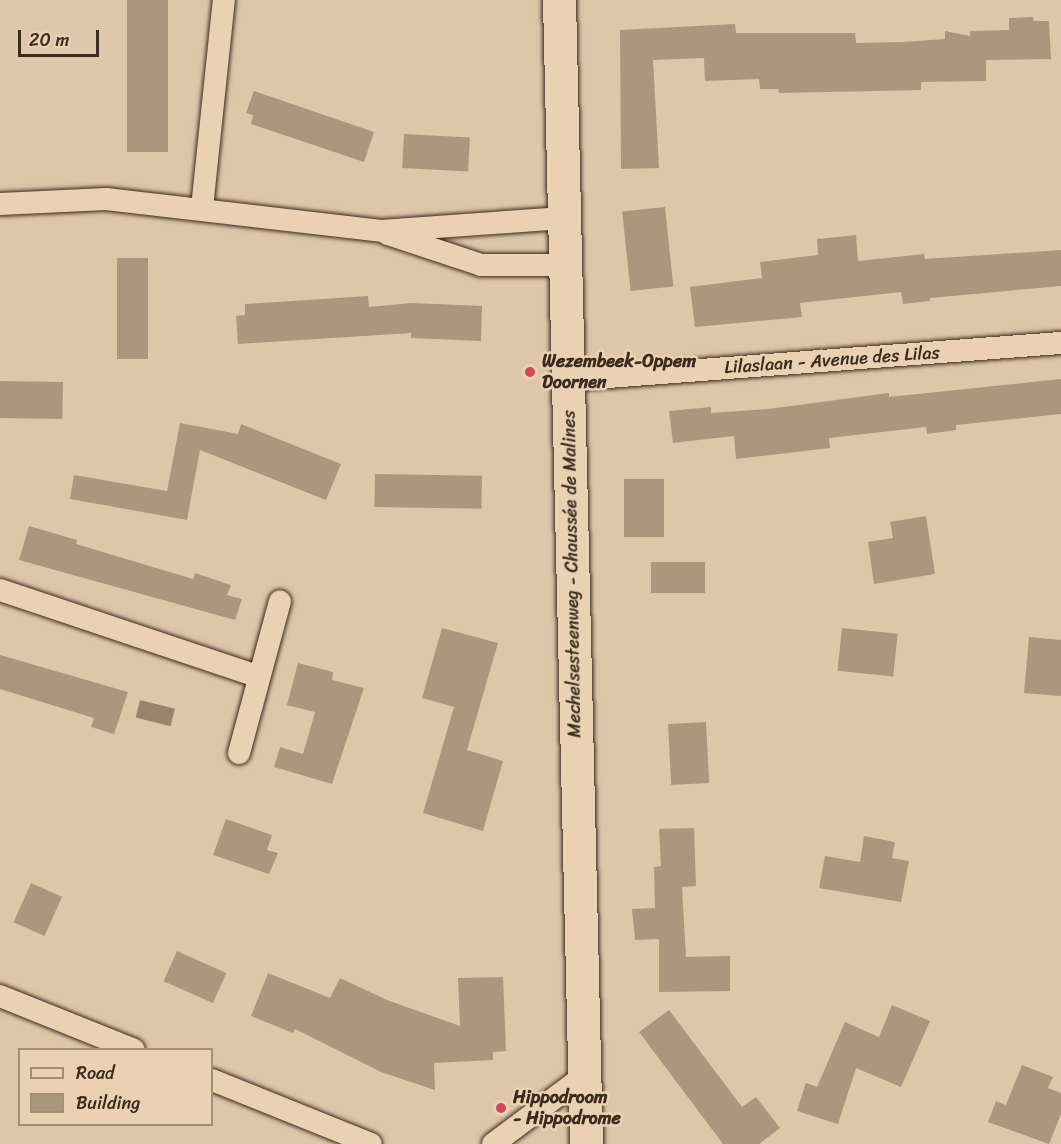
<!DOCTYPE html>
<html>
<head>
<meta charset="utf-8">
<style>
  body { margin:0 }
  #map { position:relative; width:1061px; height:1144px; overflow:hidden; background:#dec7a9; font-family:Sriracha,sans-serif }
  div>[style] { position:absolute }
  .water>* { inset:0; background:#99846e; transform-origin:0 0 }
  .building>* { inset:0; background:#ab977e; transform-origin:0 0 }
  .roads { filter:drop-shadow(0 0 2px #3b2a1e) drop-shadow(0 0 2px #3b2a1e) }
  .minor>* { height:22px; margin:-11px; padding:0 11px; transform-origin:11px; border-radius:11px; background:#e9d1b2 }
  .secondary>* { height:33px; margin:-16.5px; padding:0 16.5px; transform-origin:16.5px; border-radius:16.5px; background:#e9d1b2 }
  .dots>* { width:16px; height:16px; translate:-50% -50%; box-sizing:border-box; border:3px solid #e9d1b2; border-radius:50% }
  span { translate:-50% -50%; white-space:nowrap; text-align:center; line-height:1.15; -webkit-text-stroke:5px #e9d1b2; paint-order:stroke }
  .street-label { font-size:18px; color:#3b2a1e }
  .poi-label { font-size:18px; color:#3b2a1e; font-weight:700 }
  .left { translate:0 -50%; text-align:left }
  .legend { position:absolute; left:18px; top:1048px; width:195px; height:78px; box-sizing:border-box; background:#e9d1b2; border:2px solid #a38e77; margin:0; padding:8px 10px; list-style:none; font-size:18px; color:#3b2a1e }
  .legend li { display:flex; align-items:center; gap:12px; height:30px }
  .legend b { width:30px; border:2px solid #a38e77 }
  .scale { position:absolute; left:18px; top:30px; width:81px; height:27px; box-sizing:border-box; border:3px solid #3b2a1e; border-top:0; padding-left:8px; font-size:18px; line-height:21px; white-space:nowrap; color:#3b2a1e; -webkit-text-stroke:4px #e9d1b2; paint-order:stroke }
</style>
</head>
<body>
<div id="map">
  <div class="water">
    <div style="left:140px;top:700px;width:36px;height:18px;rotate:14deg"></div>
  </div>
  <div class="building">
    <div style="left:127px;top:0;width:41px;height:152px"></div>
    <div style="clip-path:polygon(1033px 17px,1034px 21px,1049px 21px,1051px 59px,986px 60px,986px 81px,921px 82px,921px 90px,779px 93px,778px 89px,760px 89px,759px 79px,705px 81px,704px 58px,653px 60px,659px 168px,621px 169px,620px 30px,735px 24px,736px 33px,855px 33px,856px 43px,903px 42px,945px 39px,945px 31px,970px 36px,970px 31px,1009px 30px,1009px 18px)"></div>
    <div style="clip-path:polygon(254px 91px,374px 132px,364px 162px,251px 124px,253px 115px,246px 113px)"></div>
    <div style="left:404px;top:134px;width:66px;height:34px;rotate:3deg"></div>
    <div style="left:665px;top:207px;width:80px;height:43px;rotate:84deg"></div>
    <div style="clip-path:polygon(856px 235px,858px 261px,924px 254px,925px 259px,1061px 250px,1061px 286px,930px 298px,930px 301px,903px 304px,901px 292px,800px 303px,802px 317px,695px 327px,690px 287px,762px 278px,760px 262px,818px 255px,817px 239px)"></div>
    <div style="left:117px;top:258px;width:31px;height:101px"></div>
    <div style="clip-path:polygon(368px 296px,369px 307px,412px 303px,482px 306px,481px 341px,411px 338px,411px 333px,238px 344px,236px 316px,245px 315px,245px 304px)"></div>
    <div style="clip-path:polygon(1061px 379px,1061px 414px,956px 425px,956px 430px,927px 434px,926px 427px,829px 438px,830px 448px,736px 459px,734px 436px,673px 443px,669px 411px,711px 407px,711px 413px,768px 409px,889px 393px,889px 397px)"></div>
    <div style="left:0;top:381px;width:63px;height:37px;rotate:1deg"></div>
    <div style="clip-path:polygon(180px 423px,238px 434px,241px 424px,341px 464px,326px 500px,200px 450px,187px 520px,70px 499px,74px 475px,167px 491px)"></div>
    <div style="left:375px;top:474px;width:107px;height:33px;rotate:1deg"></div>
    <div style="left:624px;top:479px;width:40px;height:58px"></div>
    <div style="clip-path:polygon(926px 516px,935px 574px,874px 584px,868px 542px,893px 538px,890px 522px)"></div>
    <div style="clip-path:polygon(29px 526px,77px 540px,76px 544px,193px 579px,195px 573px,231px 585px,227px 595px,242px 599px,235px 620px,19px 560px)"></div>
    <div style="left:651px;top:562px;width:54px;height:31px"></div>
    <div style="clip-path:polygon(442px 628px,498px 643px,467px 750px,503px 761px,483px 831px,423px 813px,454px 707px,422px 698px)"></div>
    <div style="left:842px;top:628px;width:56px;height:43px;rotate:6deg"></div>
    <div style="clip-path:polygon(1029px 637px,1061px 640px,1061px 696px,1024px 693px)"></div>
    <div style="clip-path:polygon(0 655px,128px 692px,114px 734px,91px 727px,94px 718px,0 689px)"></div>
    <div style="clip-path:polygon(298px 663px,333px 672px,332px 680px,364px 688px,332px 784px,274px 767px,280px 747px,303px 754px,315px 712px,287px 705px)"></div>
    <div style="left:706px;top:722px;width:61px;height:38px;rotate:87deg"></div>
    <div style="clip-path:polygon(226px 819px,272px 835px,267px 850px,278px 853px,269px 874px,213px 855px)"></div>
    <div style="clip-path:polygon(694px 828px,696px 886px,682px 887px,686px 957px,730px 956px,730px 991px,659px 992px,659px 939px,635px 940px,632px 909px,655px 908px,654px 867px,661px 866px,659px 829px)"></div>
    <div style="clip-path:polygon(864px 836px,895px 842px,892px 858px,909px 861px,901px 902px,819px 888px,825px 856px,860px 862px)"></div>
    <div style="left:31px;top:883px;width:34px;height:43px;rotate:24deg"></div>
    <div style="left:177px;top:951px;width:54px;height:33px;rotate:24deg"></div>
    <div style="clip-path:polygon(268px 973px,330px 998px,340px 978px,387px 1000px,460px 1026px,458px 978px,503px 977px,506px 1051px,493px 1052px,493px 1060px,434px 1063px,435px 1090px,381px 1072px,295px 1029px,293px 1033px,251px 1016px)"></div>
    <div style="clip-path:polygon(892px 1005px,930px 1021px,901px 1087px,856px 1068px,838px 1124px,797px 1111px,806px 1083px,817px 1087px,845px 1022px,879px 1037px)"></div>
    <div style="clip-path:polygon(669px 1010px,742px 1107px,756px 1097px,780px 1128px,759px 1144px,723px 1144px,639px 1032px)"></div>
    <div style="clip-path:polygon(1022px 1065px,1053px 1077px,1048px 1088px,1061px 1093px,1061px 1114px,1049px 1144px,988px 1122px,996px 1101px,1006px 1105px)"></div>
  </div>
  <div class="roads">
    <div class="minor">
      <div style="left:0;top:204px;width:106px;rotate:-2.7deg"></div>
      <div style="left:106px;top:199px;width:277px;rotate:6.6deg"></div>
      <div style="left:381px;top:231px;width:183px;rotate:-4.1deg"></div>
      <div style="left:202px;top:208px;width:209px;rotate:-84deg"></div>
      <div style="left:388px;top:234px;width:98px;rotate:18.4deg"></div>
      <div style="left:481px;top:265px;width:84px"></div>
      <div style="left:568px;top:380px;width:494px;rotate:-4.3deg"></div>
      <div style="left:0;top:590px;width:271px;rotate:18.5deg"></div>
      <div style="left:239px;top:753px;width:157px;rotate:-74.9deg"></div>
      <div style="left:0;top:996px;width:144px;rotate:21.9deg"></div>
      <div style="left:212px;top:1080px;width:171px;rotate:21.9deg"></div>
      <div style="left:493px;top:1144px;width:114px;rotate:-36.8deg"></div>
    </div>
    <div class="secondary">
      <div style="left:559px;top:0;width:1144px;rotate:88.65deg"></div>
    </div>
  </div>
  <div class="dots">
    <div style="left:530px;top:372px;background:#d1495b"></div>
    <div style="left:501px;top:1108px;background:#d1495b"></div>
  </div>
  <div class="street-label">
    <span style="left:832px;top:360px;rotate:-4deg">Lilaslaan - Avenue des Lilas</span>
    <span style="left:572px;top:574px;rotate:-91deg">Mechelsesteenweg - Chaussée de Malines</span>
  </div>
  <div class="poi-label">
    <span class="left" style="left:542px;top:372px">Wezembeek-Oppem<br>Doornen</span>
    <span class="left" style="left:513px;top:1108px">Hippodroom<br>- Hippodrome</span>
  </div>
  <ul class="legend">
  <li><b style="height:8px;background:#e9d1b2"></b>Road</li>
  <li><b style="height:16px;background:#ab977e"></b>Building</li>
  </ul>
  <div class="scale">20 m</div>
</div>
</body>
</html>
